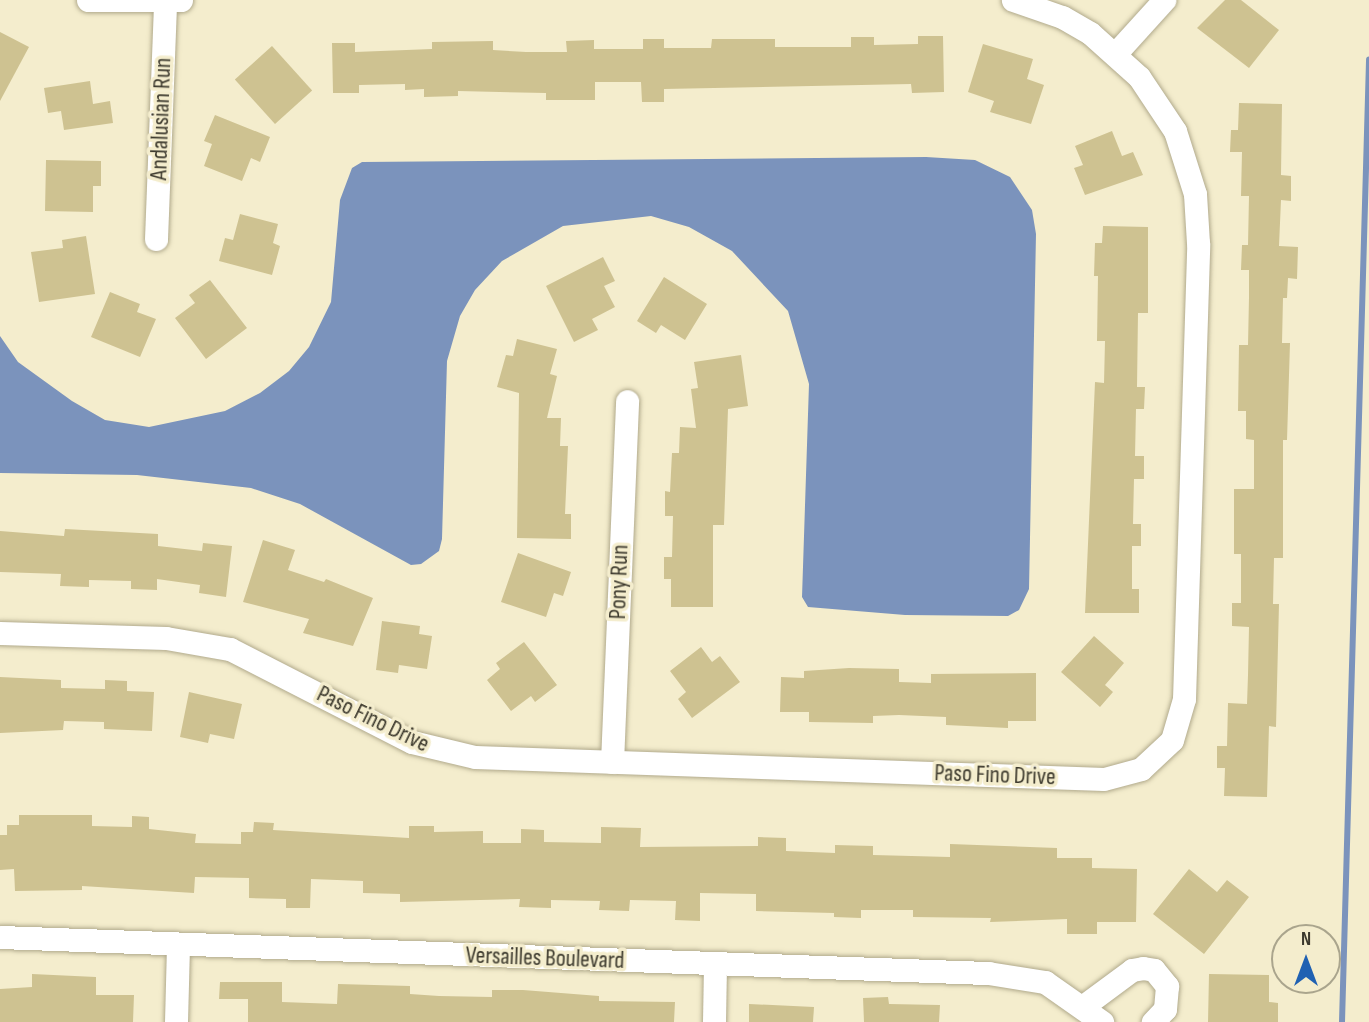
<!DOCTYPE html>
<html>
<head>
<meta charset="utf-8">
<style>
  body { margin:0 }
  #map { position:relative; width:1369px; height:1022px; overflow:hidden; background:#f4edcd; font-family:"Sofia Sans Condensed",sans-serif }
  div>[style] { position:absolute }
  .water>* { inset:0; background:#7b93bc }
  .stream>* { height:6px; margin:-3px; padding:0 3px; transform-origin:3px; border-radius:3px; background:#7b93bc }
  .building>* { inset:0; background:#cec291; transform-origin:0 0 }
  .roads { filter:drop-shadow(0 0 2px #b1aa8c) drop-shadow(0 0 2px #b1aa8c) }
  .minor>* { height:23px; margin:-11.5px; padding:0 11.5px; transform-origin:11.5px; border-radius:11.5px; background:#fff }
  span { translate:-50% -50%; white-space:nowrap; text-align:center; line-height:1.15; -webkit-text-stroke:7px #f4edcd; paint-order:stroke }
  .street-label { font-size:24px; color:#3c392d }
  .north { position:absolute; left:1271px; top:924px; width:70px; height:70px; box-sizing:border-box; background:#f4edcd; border:2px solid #aaa58d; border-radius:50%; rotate:0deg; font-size:19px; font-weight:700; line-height:28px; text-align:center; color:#3c392d }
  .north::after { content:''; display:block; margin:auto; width:24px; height:32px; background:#2061b2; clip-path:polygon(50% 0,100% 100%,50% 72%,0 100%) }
</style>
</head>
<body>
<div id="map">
  <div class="water">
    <div style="clip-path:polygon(926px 157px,975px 160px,1010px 177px,1032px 210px,1036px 234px,1029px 589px,1019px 610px,1008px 616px,905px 615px,808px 607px,802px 597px,809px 384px,788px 311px,732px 251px,689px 227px,651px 216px,563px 226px,502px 261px,475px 290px,460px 316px,447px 361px,442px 539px,439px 551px,421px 564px,411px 565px,300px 504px,251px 488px,137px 475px,0 473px,0 336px,18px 362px,72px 401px,105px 420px,149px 427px,225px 411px,260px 393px,289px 371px,309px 347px,331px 302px,340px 200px,352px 168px,362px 162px)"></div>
  </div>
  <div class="stream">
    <div style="left:1342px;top:1022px;width:963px;rotate:-88.39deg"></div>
  </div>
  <div class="building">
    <div style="clip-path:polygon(1225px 0,1241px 0,1279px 30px,1249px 68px,1197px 28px)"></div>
    <div style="clip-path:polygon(0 32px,29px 47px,0 101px)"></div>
    <div style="clip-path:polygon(918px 36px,943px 36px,944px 92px,912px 93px,911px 84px,664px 89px,664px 102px,642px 102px,641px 82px,595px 82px,595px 100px,546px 100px,546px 93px,458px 91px,458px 96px,424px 97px,424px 89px,405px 90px,405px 84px,359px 85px,359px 93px,333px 93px,332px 43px,355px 43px,355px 52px,432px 49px,432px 42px,493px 41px,493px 50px,526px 52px,567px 52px,566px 41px,594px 40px,594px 49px,643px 49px,643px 39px,664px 39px,664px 48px,711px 48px,712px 39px,775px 39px,775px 47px,851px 47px,851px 37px,874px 37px,874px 45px,918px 44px)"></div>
    <div style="clip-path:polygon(983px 44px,1033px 59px,1027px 79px,1044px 85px,1031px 124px,990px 112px,994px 101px,968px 92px)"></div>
    <div style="left:272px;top:46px;width:60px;height:50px;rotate:48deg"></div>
    <div style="clip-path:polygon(90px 81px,93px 104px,110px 101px,113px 123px,64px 130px,61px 111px,48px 113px,44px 88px)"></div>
    <div style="clip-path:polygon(1239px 103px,1282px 104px,1281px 175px,1291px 176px,1291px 201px,1281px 200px,1279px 246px,1298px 247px,1297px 279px,1288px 278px,1287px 298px,1283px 298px,1282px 343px,1290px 343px,1287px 440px,1283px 440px,1283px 558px,1274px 558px,1273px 604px,1279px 604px,1276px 727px,1269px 726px,1267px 797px,1224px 796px,1225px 768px,1217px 768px,1217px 746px,1227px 746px,1228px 703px,1247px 704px,1248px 675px,1249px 627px,1232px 626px,1232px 603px,1241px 603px,1241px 554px,1234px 554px,1234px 489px,1254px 489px,1254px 440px,1246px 439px,1246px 411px,1238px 411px,1239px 345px,1248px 345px,1249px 297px,1249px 270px,1241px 270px,1242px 245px,1248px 245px,1249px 196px,1241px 196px,1242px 152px,1230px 152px,1231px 130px,1238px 130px)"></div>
    <div style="clip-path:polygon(215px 115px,270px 137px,260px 162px,251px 158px,242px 181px,204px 166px,212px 144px,204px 141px)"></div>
    <div style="clip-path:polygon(1112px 131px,1122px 156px,1133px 152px,1143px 175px,1085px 195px,1074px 168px,1083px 165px,1075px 146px)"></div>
    <div style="clip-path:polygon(46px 160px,101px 161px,101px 186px,93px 186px,93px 212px,45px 211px)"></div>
    <div style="clip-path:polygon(240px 214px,278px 224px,273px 243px,280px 246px,272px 275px,219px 261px,225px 238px,233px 240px)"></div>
    <div style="clip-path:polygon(1103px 226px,1148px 227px,1148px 313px,1138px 313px,1137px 387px,1145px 387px,1144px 409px,1136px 409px,1135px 456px,1144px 456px,1144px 479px,1134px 479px,1133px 524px,1141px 524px,1141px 546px,1132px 546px,1132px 589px,1139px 589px,1139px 613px,1085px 613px,1095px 382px,1104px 383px,1105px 341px,1097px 341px,1098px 276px,1094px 276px,1095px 243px,1102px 243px)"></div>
    <div style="clip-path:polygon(86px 236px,95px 294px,39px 302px,31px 252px,63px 248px,62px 240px)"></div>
    <div style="clip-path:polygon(603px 257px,615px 281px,604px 286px,615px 307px,592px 319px,598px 330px,574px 342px,546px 286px)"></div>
    <div style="clip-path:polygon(664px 277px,707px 304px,685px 340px,661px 325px,656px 333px,637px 321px)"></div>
    <div style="clip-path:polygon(210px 280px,247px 328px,206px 359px,175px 318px,195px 303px,189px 295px)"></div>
    <div style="clip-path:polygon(110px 292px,140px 304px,137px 312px,156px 319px,140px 357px,91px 337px)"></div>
    <div style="clip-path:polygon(517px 339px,557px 349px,550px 374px,557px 376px,547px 418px,561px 418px,560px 446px,568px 446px,565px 514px,571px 514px,571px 539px,517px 538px,519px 393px,497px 387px,506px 355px,513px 356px)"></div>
    <div style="clip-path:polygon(741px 355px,748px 406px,728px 409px,724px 525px,713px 525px,713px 607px,671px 607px,671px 579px,664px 579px,664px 557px,672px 557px,673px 516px,665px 516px,665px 491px,670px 492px,672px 453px,679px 453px,680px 427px,696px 428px,691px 389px,698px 388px,694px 362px)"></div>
    <div style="clip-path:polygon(65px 529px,158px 534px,158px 546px,202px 551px,203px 543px,232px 546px,226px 597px,199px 593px,200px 585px,157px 579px,157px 590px,131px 589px,131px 581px,89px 580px,89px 587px,60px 586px,61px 574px,0 572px,0 531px,64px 536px)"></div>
    <div style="clip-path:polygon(263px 540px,295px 550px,288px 570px,324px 582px,326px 579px,373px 598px,353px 646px,303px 633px,309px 619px,243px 602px)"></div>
    <div style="clip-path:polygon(518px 553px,571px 572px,563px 596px,554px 593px,546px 617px,501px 602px)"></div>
    <div style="clip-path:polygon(382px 621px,420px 626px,419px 634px,432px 636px,427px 669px,399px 665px,398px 673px,376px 670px)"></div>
    <div style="clip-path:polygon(1094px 636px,1124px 663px,1105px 685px,1113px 692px,1100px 707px,1061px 672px)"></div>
    <div style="clip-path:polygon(524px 642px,557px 685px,535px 702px,531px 696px,511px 711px,487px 680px,500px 669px,496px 663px)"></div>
    <div style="clip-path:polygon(701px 647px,712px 662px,720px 656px,740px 682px,692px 718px,678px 699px,686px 692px,670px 671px)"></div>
    <div style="clip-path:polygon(849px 668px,899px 669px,899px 682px,931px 683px,931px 674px,1036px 673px,1036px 721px,1008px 721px,1008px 728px,946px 725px,946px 717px,899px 715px,873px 716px,873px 723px,809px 722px,809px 712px,780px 712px,781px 677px,804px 678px,804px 671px)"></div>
    <div style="clip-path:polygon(0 677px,61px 680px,61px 688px,105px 689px,105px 680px,127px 681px,127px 691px,154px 692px,152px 731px,104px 729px,104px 722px,64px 721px,63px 730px,0 733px)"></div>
    <div style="clip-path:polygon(189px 692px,242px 704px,234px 739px,210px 734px,208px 743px,180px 737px)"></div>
    <div style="clip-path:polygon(19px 815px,92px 815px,92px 826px,132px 827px,132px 816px,149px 817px,149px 829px,196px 834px,195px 843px,241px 844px,241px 832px,253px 832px,254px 822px,274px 823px,273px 830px,409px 838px,409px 826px,434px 826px,434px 832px,483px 831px,483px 843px,521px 843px,521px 829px,544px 830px,544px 842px,601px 843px,601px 827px,641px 828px,640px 847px,758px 846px,758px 837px,786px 838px,786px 851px,835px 853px,835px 845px,873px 846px,873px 855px,950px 857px,950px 844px,1057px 848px,1057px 858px,1092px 858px,1092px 868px,1137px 869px,1136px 922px,1097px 922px,1097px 934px,1067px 934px,1067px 919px,990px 922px,991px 918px,913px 917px,913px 910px,861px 910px,861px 918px,834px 917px,834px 913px,756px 911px,756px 894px,700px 893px,700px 921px,675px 920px,676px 901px,630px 900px,629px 911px,599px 910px,600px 901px,551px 900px,551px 908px,519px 907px,520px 899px,400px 902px,400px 894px,363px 893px,363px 881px,311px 879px,310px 908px,286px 908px,286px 899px,249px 898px,249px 878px,195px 877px,194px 893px,82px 886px,82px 890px,15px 891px,14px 869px,0 870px,0 835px,7px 835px,7px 825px,19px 825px)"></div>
    <div style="clip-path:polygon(1189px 869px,1217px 892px,1227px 880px,1249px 897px,1204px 954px,1153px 914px)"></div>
    <div style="clip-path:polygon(32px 974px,96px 977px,96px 995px,134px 995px,133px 1022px,0 1022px,0 989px,32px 987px)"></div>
    <div style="clip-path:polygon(1209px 974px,1269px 975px,1269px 1002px,1278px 1003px,1278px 1022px,1208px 1022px)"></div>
    <div style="clip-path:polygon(220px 982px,282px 982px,282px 1002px,337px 1004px,338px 984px,410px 986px,410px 994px,439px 996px,492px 997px,492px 990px,523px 990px,599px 996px,599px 1001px,675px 1002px,674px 1022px,248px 1022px,248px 999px,219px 999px)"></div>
    <div style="clip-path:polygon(888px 997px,889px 1004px,940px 1005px,939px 1022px,864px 1022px,863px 998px)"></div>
    <div style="clip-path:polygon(749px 1004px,814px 1007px,813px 1022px,749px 1022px)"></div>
  </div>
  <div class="roads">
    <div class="minor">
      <div style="left:88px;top:0;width:93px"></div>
      <div style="left:1116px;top:53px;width:72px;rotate:-47.8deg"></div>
      <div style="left:156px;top:239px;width:239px;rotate:-87.8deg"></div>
      <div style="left:0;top:633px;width:166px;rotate:1.7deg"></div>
      <div style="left:166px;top:638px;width:65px;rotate:9.8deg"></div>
      <div style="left:230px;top:649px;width:204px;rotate:27.1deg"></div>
      <div style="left:412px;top:742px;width:65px;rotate:13.4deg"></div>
      <div style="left:475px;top:757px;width:629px;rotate:2deg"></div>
      <div style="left:1104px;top:779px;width:38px;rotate:-15deg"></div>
      <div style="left:1141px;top:769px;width:42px;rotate:-43.1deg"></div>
      <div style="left:1172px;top:740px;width:43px;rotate:-73.7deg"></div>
      <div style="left:1184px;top:699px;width:456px;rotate:-88.2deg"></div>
      <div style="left:1198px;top:243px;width:49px;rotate:-93.5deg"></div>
      <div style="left:1195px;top:194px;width:66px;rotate:-107.6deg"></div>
      <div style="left:1175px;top:131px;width:65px;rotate:-123.7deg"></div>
      <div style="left:1139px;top:77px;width:66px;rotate:-138.1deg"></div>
      <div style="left:1090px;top:33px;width:32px;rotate:-150deg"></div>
      <div style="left:1062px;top:17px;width:52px;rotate:-160.9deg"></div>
      <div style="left:612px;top:762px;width:361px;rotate:-87.6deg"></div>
      <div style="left:0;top:937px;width:989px;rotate:2.09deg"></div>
      <div style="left:988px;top:973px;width:58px;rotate:9deg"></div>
      <div style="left:1045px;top:982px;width:70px;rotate:35.1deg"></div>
      <div style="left:1082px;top:1007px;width:62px;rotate:-36.5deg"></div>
      <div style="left:1132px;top:970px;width:11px;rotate:-10deg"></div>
      <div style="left:1143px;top:968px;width:11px;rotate:10deg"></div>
      <div style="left:1154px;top:970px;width:21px;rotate:51deg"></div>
      <div style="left:1167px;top:986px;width:23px;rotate:95deg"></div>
      <div style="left:1165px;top:1009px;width:18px;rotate:133deg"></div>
      <div style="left:176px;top:1022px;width:78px;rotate:-88.5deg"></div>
      <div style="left:714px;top:1022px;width:58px;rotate:-89deg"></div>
    </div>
  </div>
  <div class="street-label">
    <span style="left:161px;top:119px;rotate:-88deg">Andalusian Run</span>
    <span style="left:619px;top:582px;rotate:-88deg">Pony Run</span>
    <span style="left:373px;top:719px;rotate:26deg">Paso Fino Drive</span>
    <span style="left:995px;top:775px;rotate:2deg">Paso Fino Drive</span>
    <span style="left:545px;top:958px;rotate:2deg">Versailles Boulevard</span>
  </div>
  <div class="north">N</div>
</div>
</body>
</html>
